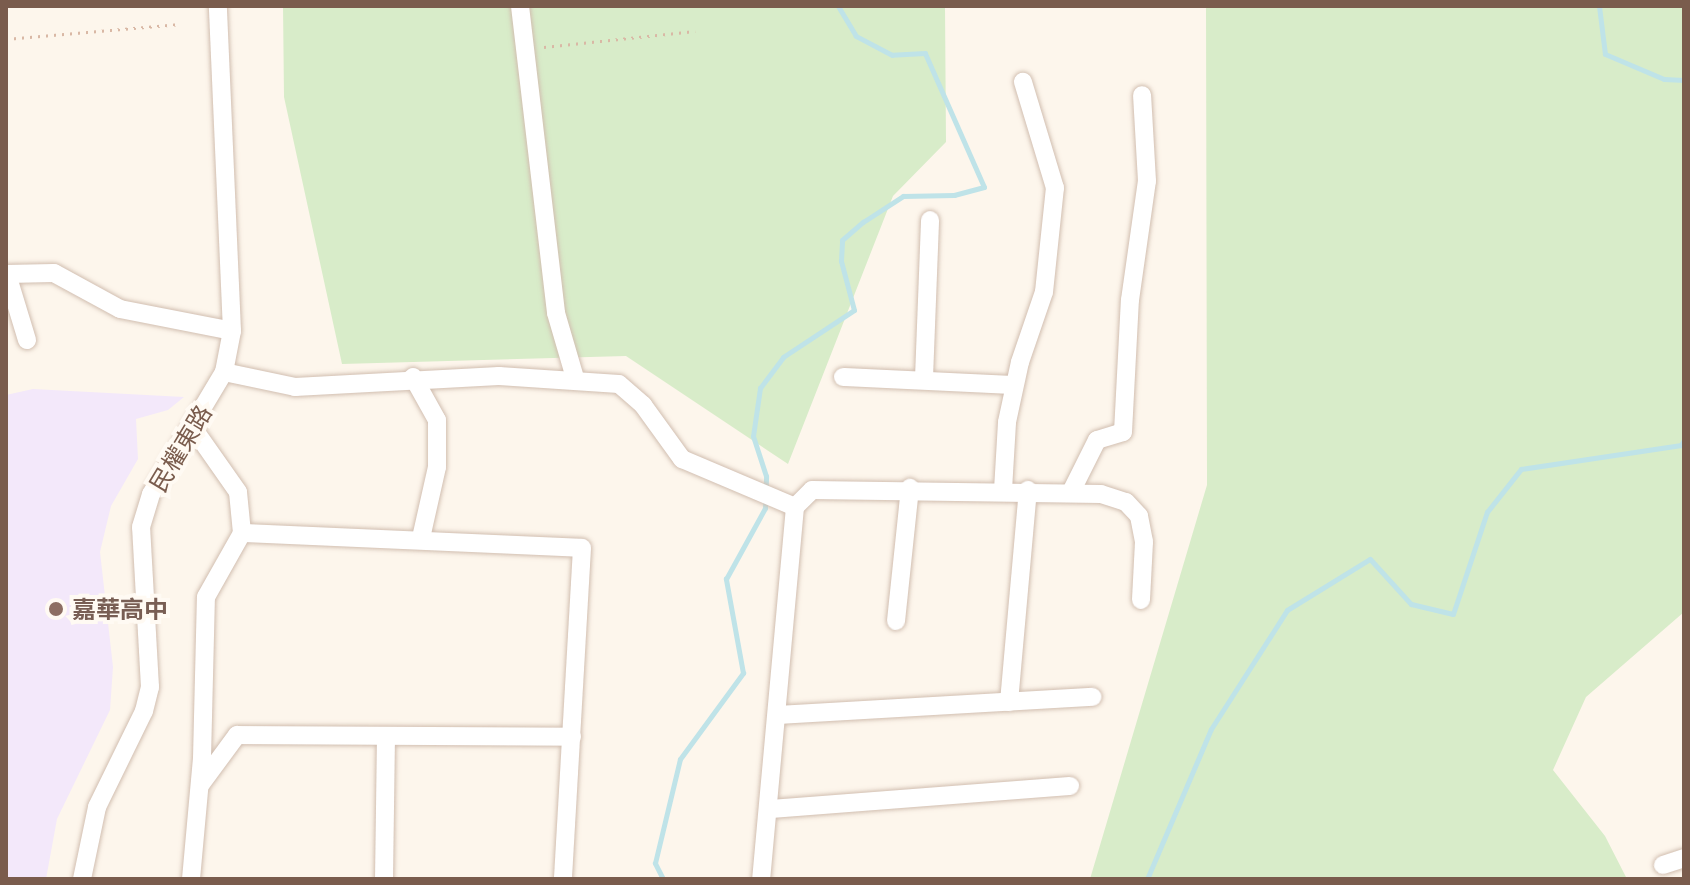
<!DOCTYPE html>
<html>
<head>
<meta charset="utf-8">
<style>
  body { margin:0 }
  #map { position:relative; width:1690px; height:885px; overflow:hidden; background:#fdf6ec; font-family:Lato,"Noto Sans TC",sans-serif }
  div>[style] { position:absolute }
  .education>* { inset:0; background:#f3e8fa }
  .green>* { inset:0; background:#d8ecc9 }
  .stream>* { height:5px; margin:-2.5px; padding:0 2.5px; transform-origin:2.5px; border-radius:2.5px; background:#bfe3e8 }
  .path>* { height:3px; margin-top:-1.5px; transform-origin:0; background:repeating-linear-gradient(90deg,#d9b8a5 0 2px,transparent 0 8px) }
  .roads { filter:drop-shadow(0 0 2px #d1beb0) drop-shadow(0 0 2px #d1beb0) }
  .minor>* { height:18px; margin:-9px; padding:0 9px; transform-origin:9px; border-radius:9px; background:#fff }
  .dots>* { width:22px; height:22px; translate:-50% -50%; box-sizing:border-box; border:4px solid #fffaf3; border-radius:50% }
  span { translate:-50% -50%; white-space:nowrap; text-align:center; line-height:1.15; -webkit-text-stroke:8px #fffaf3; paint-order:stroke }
  .street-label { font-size:24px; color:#7a5c4d }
  .education-label { font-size:24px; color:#785e54; font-weight:700 }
  .left { translate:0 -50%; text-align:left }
  .frame { position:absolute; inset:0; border:8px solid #7a5c4d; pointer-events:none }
</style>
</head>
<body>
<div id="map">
  <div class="education">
    <div style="clip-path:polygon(33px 389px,184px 397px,168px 410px,136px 419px,138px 459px,111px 506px,100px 552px,113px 667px,110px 710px,57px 819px,46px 879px,6px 879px,6px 395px)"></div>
  </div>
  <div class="green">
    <div style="clip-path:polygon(283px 6px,945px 6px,946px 142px,893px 196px,788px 464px,626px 356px,342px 364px,284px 97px)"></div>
    <div style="clip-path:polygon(1206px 6px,1684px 6px,1684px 612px,1586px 697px,1553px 770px,1605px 836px,1627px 879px,1090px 879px,1207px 485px)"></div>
  </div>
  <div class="stream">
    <div style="left:1599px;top:6px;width:48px;rotate:82.9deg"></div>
    <div style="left:1605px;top:54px;width:64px;rotate:23deg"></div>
    <div style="left:1664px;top:79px;width:20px;rotate:3deg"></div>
    <div style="left:663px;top:879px;width:18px;rotate:-117deg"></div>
    <div style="left:655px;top:863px;width:107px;rotate:-76.5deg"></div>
    <div style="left:680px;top:759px;width:107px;rotate:-53.8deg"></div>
    <div style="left:743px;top:673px;width:96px;rotate:-100.3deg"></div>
    <div style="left:726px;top:579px;width:81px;rotate:-61.2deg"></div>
    <div style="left:765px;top:508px;width:32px;rotate:-88deg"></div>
    <div style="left:766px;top:476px;width:42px;rotate:-108deg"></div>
    <div style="left:753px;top:436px;width:49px;rotate:-81.7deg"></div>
    <div style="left:760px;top:388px;width:39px;rotate:-53deg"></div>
    <div style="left:783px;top:357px;width:85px;rotate:-33.5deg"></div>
    <div style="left:854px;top:310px;width:51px;rotate:-104.9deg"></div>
    <div style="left:841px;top:261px;width:21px;rotate:-87deg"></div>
    <div style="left:842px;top:240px;width:28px;rotate:-41deg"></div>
    <div style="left:863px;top:222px;width:48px;rotate:-33deg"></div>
    <div style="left:903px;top:196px;width:51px;rotate:-1.1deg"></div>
    <div style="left:954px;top:195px;width:31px;rotate:-15deg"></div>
    <div style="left:984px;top:187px;width:146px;rotate:-113.8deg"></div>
    <div style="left:925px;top:53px;width:33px;rotate:177deg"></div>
    <div style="left:892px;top:55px;width:41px;rotate:-152.2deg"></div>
    <div style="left:856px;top:36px;width:35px;rotate:-121deg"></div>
    <div style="left:1147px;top:879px;width:163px;rotate:-66.9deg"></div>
    <div style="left:1211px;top:729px;width:141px;rotate:-57.4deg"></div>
    <div style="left:1287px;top:610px;width:97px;rotate:-31.6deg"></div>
    <div style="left:1370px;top:559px;width:61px;rotate:47.7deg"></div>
    <div style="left:1411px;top:604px;width:43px;rotate:13.4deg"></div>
    <div style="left:1453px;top:614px;width:108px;rotate:-71.6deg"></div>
    <div style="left:1487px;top:512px;width:55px;rotate:-51.7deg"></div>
    <div style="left:1521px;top:469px;width:162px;rotate:-8.5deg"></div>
    <div style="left:1681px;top:445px;width:6px;rotate:-59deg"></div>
  </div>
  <div class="path">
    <div style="left:6px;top:39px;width:175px;rotate:-4.9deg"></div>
    <div style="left:544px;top:47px;width:152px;rotate:-6deg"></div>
  </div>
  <div class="roads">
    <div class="minor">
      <div style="left:520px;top:6px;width:309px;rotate:83.3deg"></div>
      <div style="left:556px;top:313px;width:68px;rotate:73.7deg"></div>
      <div style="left:6px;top:274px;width:48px;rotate:-1.2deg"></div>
      <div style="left:54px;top:273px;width:75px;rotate:28.6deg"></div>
      <div style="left:120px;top:309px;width:114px;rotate:11.1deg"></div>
      <div style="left:7px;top:274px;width:69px;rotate:73.1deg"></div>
      <div style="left:224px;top:372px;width:73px;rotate:11.9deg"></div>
      <div style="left:295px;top:387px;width:204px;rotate:-3.1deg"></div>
      <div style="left:499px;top:376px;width:120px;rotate:3.8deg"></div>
      <div style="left:619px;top:384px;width:32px;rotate:41deg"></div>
      <div style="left:643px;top:405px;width:67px;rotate:54.2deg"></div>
      <div style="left:682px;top:459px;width:123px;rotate:23deg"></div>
      <div style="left:795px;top:507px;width:374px;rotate:95.2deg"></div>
      <div style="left:413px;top:377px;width:49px;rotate:60.8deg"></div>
      <div style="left:437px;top:420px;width:47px;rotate:90deg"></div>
      <div style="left:437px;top:467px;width:73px;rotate:102.7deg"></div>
      <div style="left:843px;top:377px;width:171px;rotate:2.7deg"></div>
      <div style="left:924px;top:378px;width:158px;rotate:-87.8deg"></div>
      <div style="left:1003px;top:490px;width:68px;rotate:-86.6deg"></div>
      <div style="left:1007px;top:422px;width:61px;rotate:-77.8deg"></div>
      <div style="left:1020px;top:362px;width:74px;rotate:-71.1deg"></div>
      <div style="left:1044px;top:292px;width:105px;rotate:-84deg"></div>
      <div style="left:1055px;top:188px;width:111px;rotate:-106.8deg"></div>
      <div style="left:1071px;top:492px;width:58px;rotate:-63.4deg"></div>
      <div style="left:1097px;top:440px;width:27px;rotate:-17deg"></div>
      <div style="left:1123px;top:432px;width:132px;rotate:-87deg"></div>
      <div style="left:1130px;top:300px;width:120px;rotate:-81.9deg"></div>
      <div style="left:1147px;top:181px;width:86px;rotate:-93.3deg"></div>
      <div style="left:795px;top:507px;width:24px;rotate:-45deg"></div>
      <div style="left:812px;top:490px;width:289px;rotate:0.8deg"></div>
      <div style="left:1101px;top:494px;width:26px;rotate:18deg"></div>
      <div style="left:1126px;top:502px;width:19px;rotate:47deg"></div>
      <div style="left:1139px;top:516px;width:26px;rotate:79deg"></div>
      <div style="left:1144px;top:542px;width:58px;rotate:93deg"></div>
      <div style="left:242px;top:533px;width:340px;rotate:2.5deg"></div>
      <div style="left:582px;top:548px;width:332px;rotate:93.3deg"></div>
      <div style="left:896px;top:621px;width:134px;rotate:-84deg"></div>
      <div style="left:1009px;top:702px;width:213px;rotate:-84.9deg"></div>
      <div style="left:778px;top:715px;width:315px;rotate:-3.3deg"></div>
      <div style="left:201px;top:784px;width:61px;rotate:-53.7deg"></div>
      <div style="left:237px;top:735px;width:335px;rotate:0.3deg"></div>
      <div style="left:770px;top:809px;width:301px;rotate:-4.4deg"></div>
      <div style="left:1663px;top:865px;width:22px;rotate:-18deg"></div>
      <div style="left:82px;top:879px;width:74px;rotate:-78.2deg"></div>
      <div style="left:97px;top:807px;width:107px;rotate:-63.9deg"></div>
      <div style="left:144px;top:711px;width:25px;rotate:-76deg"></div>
      <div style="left:150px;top:687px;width:160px;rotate:-93.2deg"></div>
      <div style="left:141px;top:527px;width:34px;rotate:-73deg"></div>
      <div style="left:151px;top:494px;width:142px;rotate:-59.1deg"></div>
      <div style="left:224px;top:372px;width:42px;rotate:-79deg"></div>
      <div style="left:232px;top:331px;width:325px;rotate:-92.5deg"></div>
      <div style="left:191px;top:879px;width:121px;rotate:-84.8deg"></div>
      <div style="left:202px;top:758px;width:161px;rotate:-88.6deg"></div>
      <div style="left:206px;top:597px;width:73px;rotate:-60.6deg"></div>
      <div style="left:242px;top:533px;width:41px;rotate:-95.6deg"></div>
      <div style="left:238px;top:492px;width:78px;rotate:-125.1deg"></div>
      <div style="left:384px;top:879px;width:141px;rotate:-89.2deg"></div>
    </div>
  </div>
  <div class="dots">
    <div style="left:56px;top:609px;background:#8d6e63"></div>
  </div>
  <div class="street-label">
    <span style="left:180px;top:448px;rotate:-59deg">民權東路</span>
  </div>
  <div class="education-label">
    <span class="left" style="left:72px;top:609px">嘉華高中</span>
  </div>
  <div class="frame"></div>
</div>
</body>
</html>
